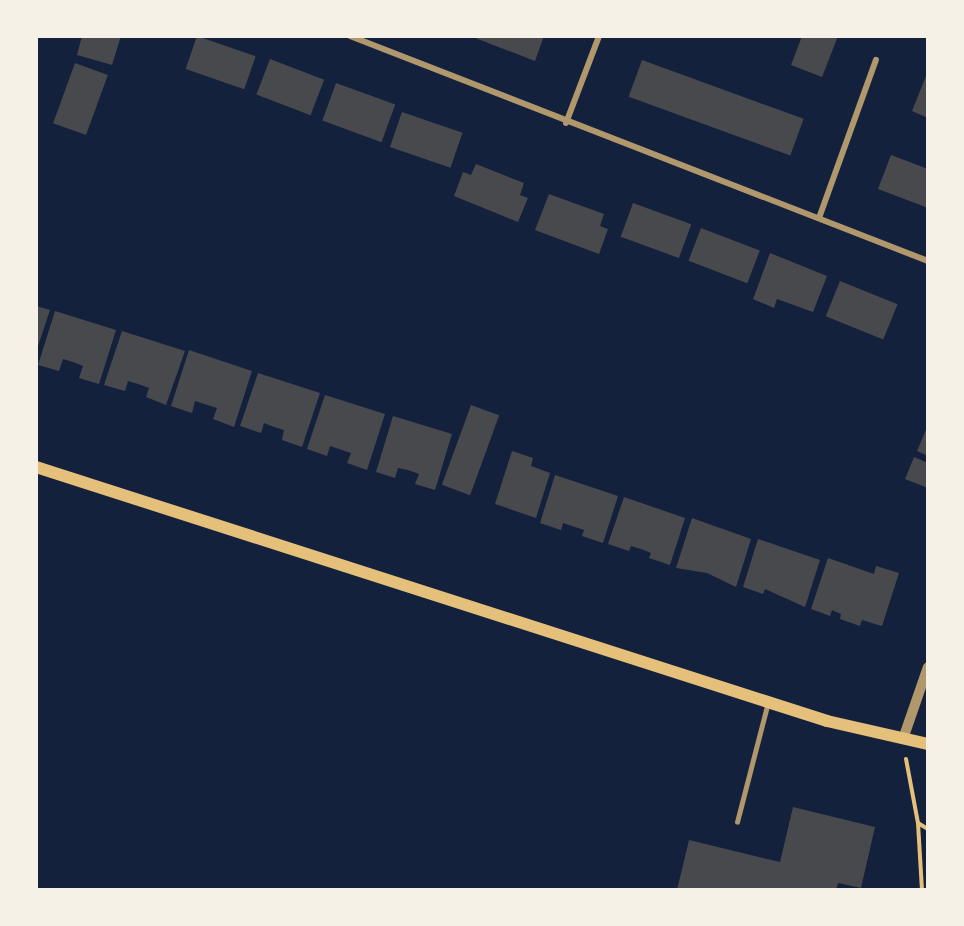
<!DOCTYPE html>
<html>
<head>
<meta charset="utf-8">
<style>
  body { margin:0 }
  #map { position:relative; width:964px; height:926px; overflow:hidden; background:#14213d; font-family:Poppins,sans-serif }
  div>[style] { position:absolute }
  .building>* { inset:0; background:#48494c; transform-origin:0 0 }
  .path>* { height:4px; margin:-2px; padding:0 2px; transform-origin:2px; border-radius:2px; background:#e5c07b }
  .service>* { height:4.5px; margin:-2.25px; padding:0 2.25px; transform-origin:2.25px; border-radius:2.25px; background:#b1986c }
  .minor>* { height:6px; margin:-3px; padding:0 3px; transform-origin:3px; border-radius:3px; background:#b1986c }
  .tertiary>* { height:10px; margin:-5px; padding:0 5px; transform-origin:5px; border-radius:5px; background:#b1986c }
  .secondary>* { height:12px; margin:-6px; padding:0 6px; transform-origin:6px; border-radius:6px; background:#e5c07b }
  span { translate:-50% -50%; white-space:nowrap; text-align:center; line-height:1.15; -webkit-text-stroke:4.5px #f6f1e7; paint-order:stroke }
  .frame { position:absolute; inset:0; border:38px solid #f6f1e7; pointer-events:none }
</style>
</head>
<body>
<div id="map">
  <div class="building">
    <div style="clip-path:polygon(82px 36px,121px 36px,112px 65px,77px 55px)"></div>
    <div style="left:197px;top:36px;width:62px;height:35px;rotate:19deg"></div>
    <div style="clip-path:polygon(470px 36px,544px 36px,535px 61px)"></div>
    <div style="clip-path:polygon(802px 36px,838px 36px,822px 77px,791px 65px)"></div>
    <div style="left:270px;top:59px;width:58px;height:38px;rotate:21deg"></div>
    <div style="left:642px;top:60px;width:172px;height:39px;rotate:20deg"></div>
    <div style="left:75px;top:63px;width:35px;height:64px;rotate:20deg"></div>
    <div style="clip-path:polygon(928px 71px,928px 118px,912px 111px)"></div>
    <div style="left:336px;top:83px;width:63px;height:40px;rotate:20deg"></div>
    <div style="left:402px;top:112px;width:64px;height:37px;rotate:19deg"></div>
    <div style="clip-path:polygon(891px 155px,928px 169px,928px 208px,878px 189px)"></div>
    <div style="clip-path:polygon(476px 164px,524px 183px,520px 195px,528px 198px,518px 222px,454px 196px,463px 172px,471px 175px)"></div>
    <div style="clip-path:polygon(549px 194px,604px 214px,600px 226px,608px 229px,599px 254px,535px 230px)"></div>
    <div style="left:633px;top:203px;width:62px;height:36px;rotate:20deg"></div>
    <div style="left:701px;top:228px;width:63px;height:35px;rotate:21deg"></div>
    <div style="clip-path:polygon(770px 253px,827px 276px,813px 312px,777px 299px,774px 308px,753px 299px)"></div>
    <div style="left:840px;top:281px;width:62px;height:38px;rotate:22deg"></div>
    <div style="clip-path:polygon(36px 306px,50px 310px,36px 352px)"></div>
    <div style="clip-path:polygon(55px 311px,116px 330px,99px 384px,79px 378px,83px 366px,73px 362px,63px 359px,59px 371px,38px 365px)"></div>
    <div style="clip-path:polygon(122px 331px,185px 351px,166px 405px,146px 397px,149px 388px,138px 384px,128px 381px,125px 391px,104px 385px)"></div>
    <div style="clip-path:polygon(189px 350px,252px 371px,234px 427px,213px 419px,217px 408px,195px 401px,192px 413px,171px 406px)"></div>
    <div style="clip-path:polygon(258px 373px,320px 393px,302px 447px,282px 440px,284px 430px,274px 427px,264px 423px,261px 433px,240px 426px)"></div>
    <div style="clip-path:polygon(325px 395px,385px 414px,367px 470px,347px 463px,351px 453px,330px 446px,327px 456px,307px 449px)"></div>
    <div style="left:471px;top:405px;width:30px;height:85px;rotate:20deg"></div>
    <div style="clip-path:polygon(393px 416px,452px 434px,435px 490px,415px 484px,419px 474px,408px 470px,398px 468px,395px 478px,376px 472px)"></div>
    <div style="clip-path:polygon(928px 425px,928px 456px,917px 451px)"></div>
    <div style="clip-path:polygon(512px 451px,533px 458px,531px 466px,550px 473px,536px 518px,495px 504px)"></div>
    <div style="clip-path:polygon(914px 457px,928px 463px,928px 488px,905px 479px)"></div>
    <div style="clip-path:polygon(555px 475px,618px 496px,603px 543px,582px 536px,584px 530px,563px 523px,561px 530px,540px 523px)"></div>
    <div style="clip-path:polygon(624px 497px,685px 518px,670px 565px,649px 558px,651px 553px,641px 549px,631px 546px,629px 551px,608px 544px)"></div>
    <div style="clip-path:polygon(692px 518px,751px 539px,736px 587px,707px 573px,676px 568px)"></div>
    <div style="clip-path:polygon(758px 539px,820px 560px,805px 607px,765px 589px,763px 594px,743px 587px)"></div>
    <div style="clip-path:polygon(828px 558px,874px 574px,876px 566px,899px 573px,882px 626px,862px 620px,860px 626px,840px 619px,841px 614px,832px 610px,830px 616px,811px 609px)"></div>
    <div style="clip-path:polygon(793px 807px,875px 827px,861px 888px,838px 883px,836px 890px,677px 890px,689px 840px,780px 862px)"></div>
  </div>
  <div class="path">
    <div style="left:906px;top:759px;width:65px;rotate:79.4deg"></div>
    <div style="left:918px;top:823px;width:12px;rotate:31deg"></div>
    <div style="left:918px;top:823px;width:67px;rotate:86.6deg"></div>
  </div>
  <div class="service">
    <div style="left:737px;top:822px;width:124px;rotate:-75.5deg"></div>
  </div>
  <div class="minor">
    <div style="left:350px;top:36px;width:620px;rotate:21.27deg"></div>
    <div style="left:566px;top:123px;width:93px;rotate:-69.2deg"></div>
    <div style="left:819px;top:218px;width:168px;rotate:-70.2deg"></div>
  </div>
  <div class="tertiary">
    <div style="left:903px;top:739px;width:76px;rotate:-70.9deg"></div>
  </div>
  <div class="secondary">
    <div style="left:36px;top:467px;width:831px;rotate:17.8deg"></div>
    <div style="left:827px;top:721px;width:104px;rotate:12.8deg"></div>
  </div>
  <div class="frame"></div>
</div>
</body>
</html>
